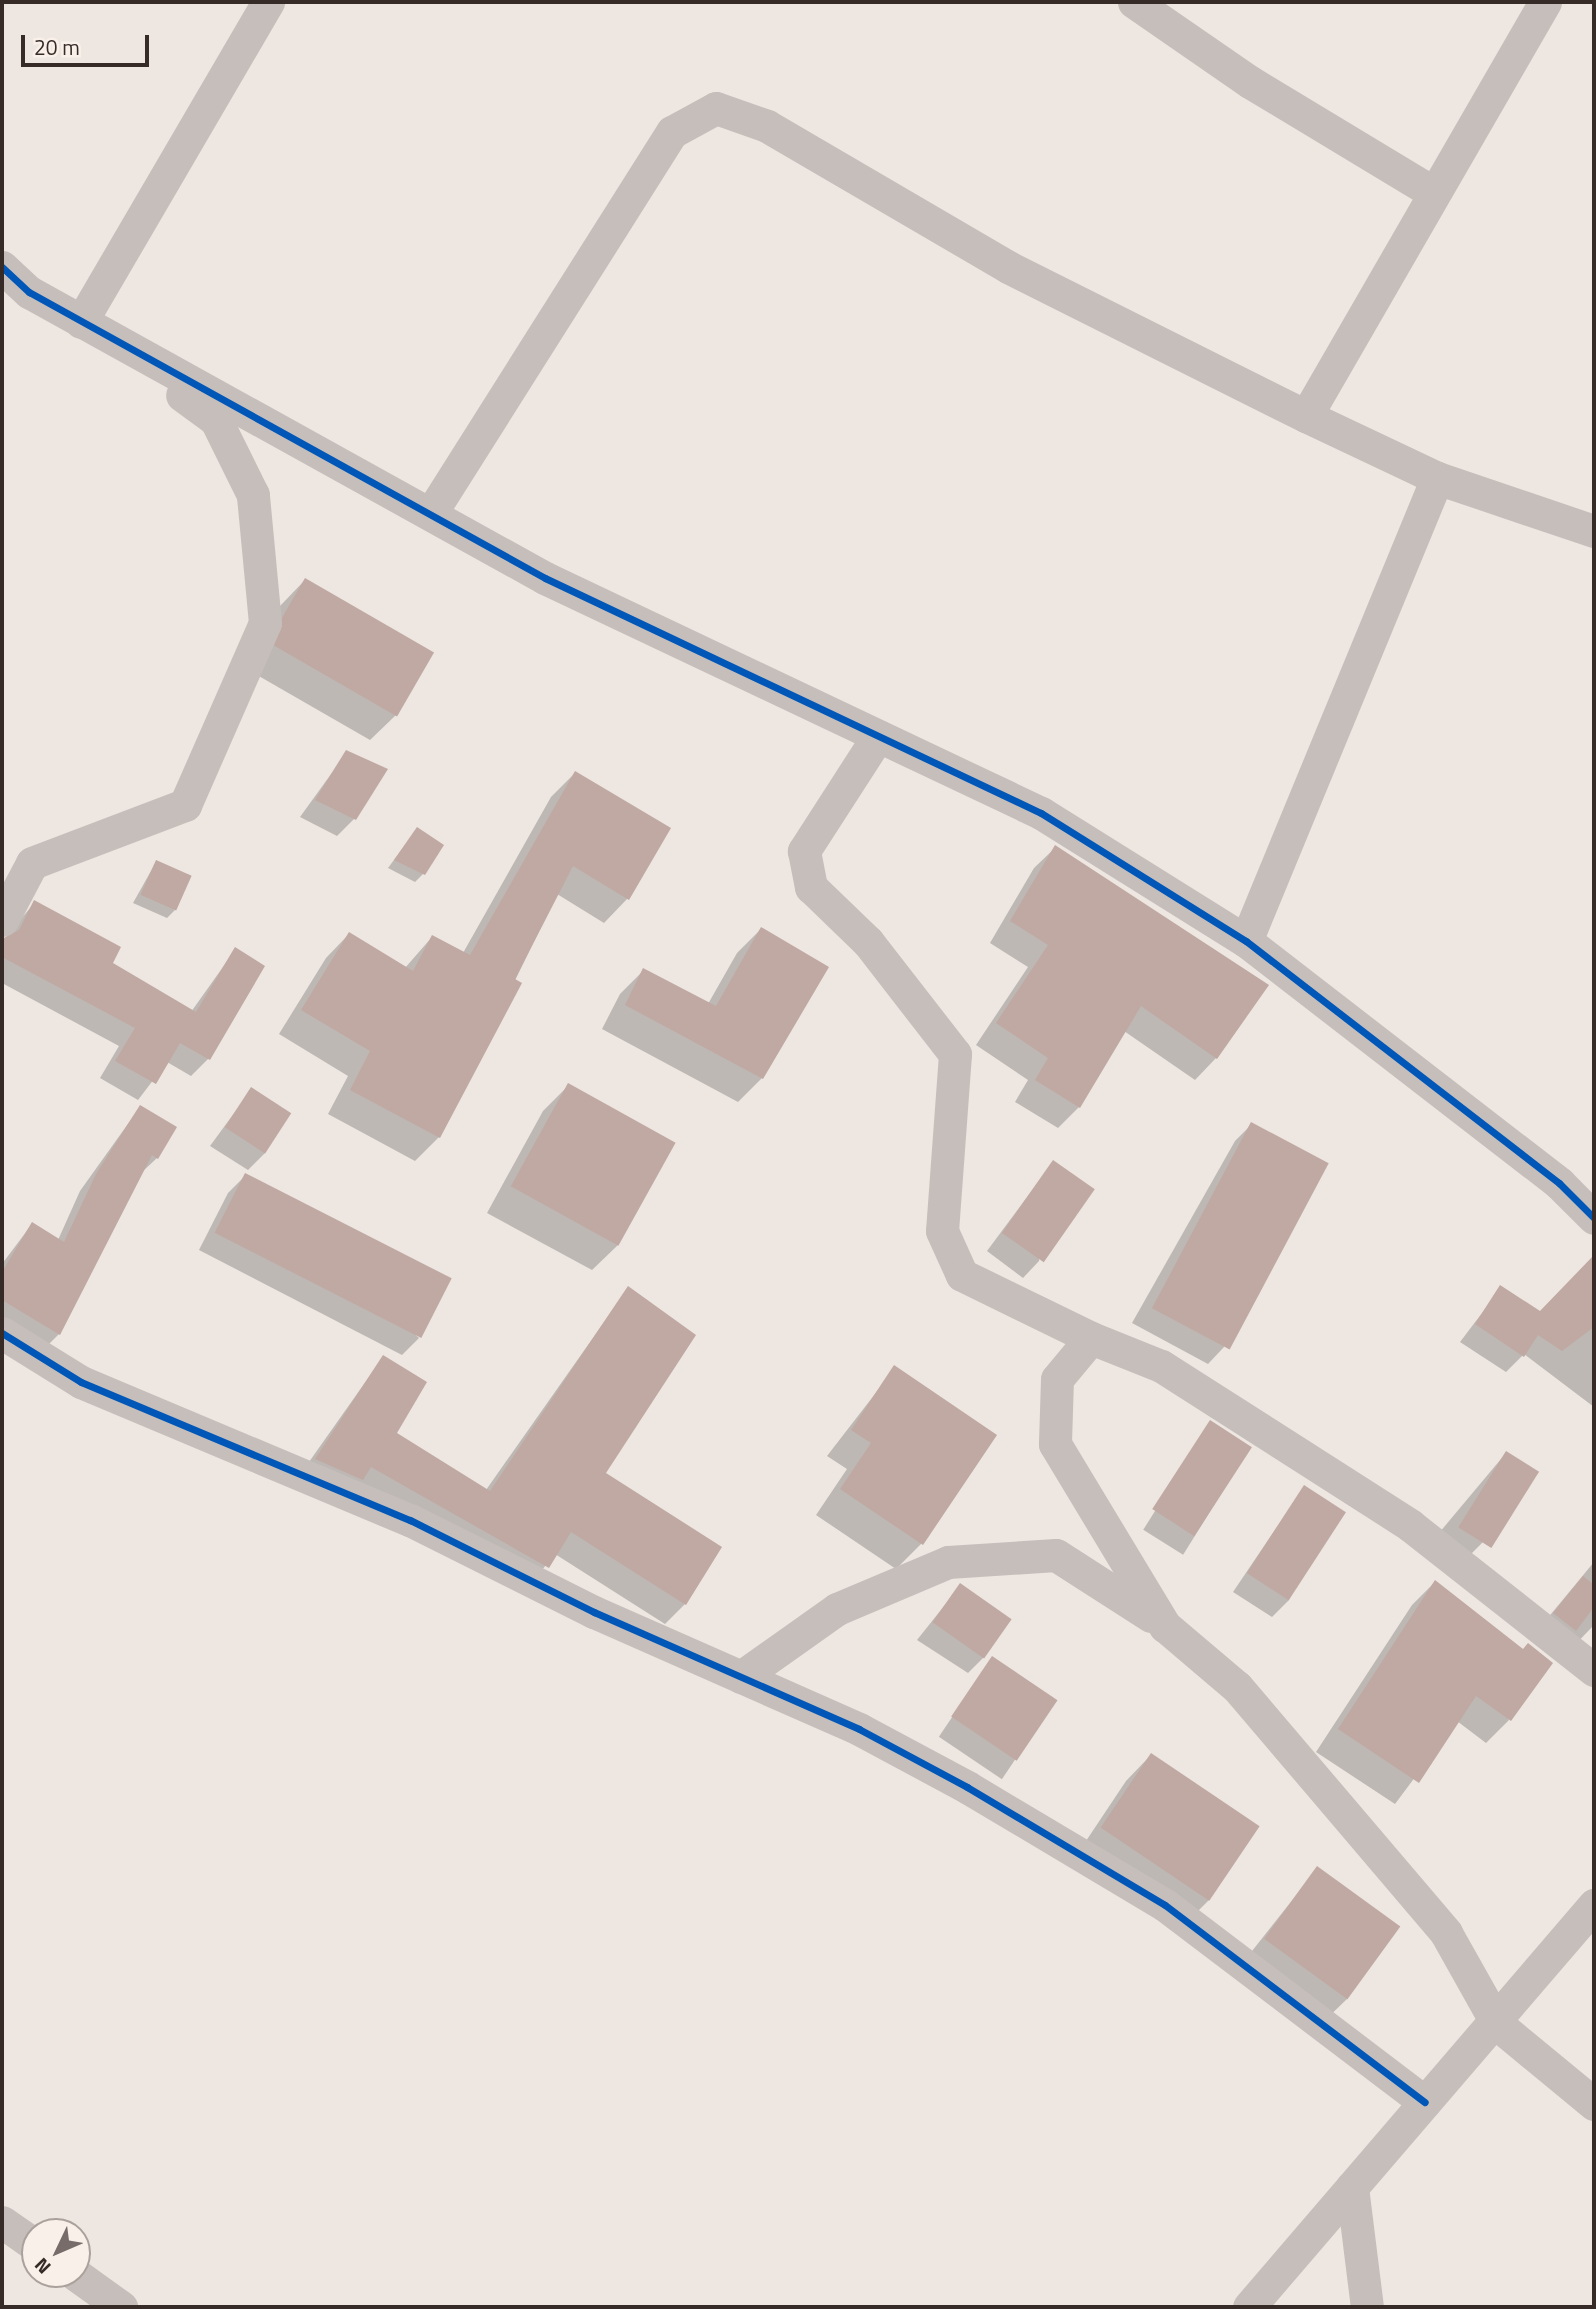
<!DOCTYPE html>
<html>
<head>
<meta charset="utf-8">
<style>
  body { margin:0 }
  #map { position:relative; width:1596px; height:2309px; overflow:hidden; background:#ede6e1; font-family:"Titillium Web",sans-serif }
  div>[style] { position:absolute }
  .shadow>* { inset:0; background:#0003; transform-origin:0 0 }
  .building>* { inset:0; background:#c0a8a3; transform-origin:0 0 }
  .minor>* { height:33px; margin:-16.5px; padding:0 16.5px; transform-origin:16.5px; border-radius:16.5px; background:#c6beba }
  .cycleway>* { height:7px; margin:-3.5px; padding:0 3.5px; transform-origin:3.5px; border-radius:3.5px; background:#0057b8 }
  span { translate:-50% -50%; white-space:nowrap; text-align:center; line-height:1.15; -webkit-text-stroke:5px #f9f0e9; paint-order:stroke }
  .frame { position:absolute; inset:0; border:4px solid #372b28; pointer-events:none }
  .north { position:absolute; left:21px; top:2218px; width:70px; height:70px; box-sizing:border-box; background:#f9f0e9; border:2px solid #aba19c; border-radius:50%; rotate:226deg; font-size:19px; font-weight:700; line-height:28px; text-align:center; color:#372b28 }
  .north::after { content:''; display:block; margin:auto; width:24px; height:32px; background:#776c69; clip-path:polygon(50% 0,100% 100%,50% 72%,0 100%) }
  .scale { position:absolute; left:21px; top:35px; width:128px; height:32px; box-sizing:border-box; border:4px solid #372b28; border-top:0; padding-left:9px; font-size:21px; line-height:24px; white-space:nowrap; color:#372b28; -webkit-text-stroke:5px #f9f0e9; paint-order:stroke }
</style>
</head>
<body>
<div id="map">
  <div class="shadow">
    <div style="clip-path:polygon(305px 580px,396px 715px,370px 740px,252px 672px,280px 606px)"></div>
    <div style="clip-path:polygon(347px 752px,354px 819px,337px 836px,300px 817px)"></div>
    <div style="clip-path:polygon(575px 773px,669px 829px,627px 899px,604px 923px,557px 894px,439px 1137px,415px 1161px,328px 1114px,348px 1076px,279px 1034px,326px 958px,349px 934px,405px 968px,432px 937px,463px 953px,551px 797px)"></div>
    <div style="clip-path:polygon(417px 829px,423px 874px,415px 882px,388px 868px)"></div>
    <div style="clip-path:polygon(1056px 847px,1216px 1058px,1195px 1080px,1124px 1031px,1079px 1107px,1058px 1128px,1015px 1102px,1028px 1080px,976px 1045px,1028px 967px,990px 943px,1034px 868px)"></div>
    <div style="clip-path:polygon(156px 862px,175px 910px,167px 918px,133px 903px)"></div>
    <div style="clip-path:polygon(35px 902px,110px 964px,191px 1012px,235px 950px,208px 1059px,191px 1076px,167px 1062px,138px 1100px,100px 1078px,119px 1046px,2px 983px,2px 942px)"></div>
    <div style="clip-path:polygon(761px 929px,762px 1078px,738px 1102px,602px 1029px,620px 994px,644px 970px,708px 1004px,737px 953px)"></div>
    <div style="clip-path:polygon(568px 1086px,618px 1245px,592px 1270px,487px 1213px,543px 1111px)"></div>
    <div style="clip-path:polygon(251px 1090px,265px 1153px,248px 1170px,210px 1146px)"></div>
    <div style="clip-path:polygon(140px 1107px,157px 1158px,142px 1172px,59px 1334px,43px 1350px,2px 1325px,2px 1264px,32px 1224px,58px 1240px,80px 1191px)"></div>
    <div style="clip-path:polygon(1252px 1124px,1224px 1347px,1208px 1364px,1132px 1323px,1235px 1141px)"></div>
    <div style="clip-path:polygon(1053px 1162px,1039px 1261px,1023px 1278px,987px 1251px)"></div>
    <div style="clip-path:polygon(245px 1176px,419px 1338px,402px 1355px,199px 1250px,228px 1193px)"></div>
    <div style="clip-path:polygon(1585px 1267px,1594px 1277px,1594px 1407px,1524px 1354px,1506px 1372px,1460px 1342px,1501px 1288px,1540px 1313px)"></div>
    <div style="clip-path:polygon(628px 1288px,604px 1474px,685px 1604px,665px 1624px,555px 1554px,528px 1587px,297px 1479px,383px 1357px,395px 1434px,486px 1490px)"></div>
    <div style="clip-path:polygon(895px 1368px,995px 1436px,921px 1544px,896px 1569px,816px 1515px,847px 1469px,827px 1456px)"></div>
    <div style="left:1210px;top:1423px;width:47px;height:126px;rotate:32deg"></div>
    <div style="clip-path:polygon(1506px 1453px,1483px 1542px,1466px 1559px,1434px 1539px)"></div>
    <div style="clip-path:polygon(1304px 1487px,1289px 1600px,1272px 1617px,1233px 1592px)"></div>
    <div style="clip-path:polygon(1594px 1562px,1594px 1625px,1570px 1650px,1537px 1631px)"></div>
    <div style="clip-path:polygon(1435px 1582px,1509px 1720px,1486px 1743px,1457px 1721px,1395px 1804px,1316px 1752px,1412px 1605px)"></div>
    <div style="clip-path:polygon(960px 1586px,985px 1656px,968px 1673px,917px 1640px)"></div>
    <div style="left:992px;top:1658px;width:76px;height:95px;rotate:34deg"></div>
    <div style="clip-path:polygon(1151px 1755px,1210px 1899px,1185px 1924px,1078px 1853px,1126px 1781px)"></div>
    <div style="clip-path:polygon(1317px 1869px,1347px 1999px,1321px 2024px,1241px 1965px)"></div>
  </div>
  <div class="building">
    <div style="left:305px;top:578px;width:149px;height:74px;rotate:30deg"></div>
    <div style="clip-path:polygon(346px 750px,388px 769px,356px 820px,315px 800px)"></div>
    <div style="clip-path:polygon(575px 771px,671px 828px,629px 900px,573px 866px,515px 979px,522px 983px,440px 1138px,350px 1090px,370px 1051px,301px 1010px,349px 932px,413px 971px,432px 935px,470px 955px)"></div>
    <div style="clip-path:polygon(417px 827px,444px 845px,425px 875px,394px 860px)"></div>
    <div style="clip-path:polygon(1055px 845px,1269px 985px,1217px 1059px,1141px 1006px,1080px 1108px,1035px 1080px,1048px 1058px,996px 1023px,1048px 945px,1010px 921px)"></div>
    <div style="left:156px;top:860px;width:39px;height:38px;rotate:24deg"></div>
    <div style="clip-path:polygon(34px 900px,121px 947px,113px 963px,196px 1012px,235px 947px,265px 966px,210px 1060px,180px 1043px,156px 1084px,115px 1061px,135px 1028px,2px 957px,2px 939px,19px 930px)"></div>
    <div style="clip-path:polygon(761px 927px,829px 967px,763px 1079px,625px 1005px,643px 968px,716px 1006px)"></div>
    <div style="left:568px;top:1083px;width:123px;height:118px;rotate:29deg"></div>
    <div style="left:251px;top:1087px;width:48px;height:48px;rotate:33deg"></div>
    <div style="clip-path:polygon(140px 1105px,177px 1127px,158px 1159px,152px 1155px,60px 1335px,2px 1300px,2px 1272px,32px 1222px,64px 1242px,96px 1174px)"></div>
    <div style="left:1251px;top:1122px;width:88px;height:211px;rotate:28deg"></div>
    <div style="left:1053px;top:1160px;width:51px;height:89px;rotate:35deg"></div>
    <div style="left:245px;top:1173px;width:232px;height:67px;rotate:27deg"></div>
    <div style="clip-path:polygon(1594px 1255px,1594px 1327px,1562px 1351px,1538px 1335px,1524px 1357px,1475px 1324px,1500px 1285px,1540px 1311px)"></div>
    <div style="clip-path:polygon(628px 1286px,696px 1335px,606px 1473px,722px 1547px,686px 1605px,571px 1532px,549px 1568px,371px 1467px,363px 1480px,315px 1459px,383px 1355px,427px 1382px,397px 1433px,490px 1491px)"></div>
    <div style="clip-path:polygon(894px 1365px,997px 1435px,923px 1545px,840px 1489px,871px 1443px,851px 1430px)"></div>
    <div style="left:1210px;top:1420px;width:50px;height:106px;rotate:33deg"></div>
    <div style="left:1506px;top:1451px;width:39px;height:90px;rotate:32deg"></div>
    <div style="left:1304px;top:1485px;width:50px;height:105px;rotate:33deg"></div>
    <div style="clip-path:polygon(1583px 1576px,1594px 1585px,1594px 1607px,1576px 1631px,1553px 1613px)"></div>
    <div style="clip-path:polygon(1435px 1580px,1523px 1649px,1528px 1643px,1553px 1663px,1511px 1721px,1476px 1696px,1419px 1783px,1338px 1729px)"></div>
    <div style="left:960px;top:1583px;width:63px;height:48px;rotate:35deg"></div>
    <div style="left:992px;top:1656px;width:79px;height:73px;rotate:34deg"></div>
    <div style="left:1151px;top:1753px;width:131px;height:90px;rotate:34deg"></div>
    <div style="left:1317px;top:1866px;width:103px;height:90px;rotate:36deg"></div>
  </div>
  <div class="minor">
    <div style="left:1134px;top:2px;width:141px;rotate:34.6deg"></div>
    <div style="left:1250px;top:82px;width:215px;rotate:31.1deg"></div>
    <div style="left:2px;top:267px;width:37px;rotate:43deg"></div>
    <div style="left:29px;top:292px;width:590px;rotate:29deg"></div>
    <div style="left:545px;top:578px;width:549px;rotate:25.35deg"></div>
    <div style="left:1041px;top:813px;width:242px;rotate:32deg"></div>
    <div style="left:1246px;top:941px;width:396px;rotate:37.7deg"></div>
    <div style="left:1559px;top:1183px;width:49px;rotate:45deg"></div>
    <div style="left:81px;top:322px;width:371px;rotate:-59.7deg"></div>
    <div style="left:1306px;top:416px;width:478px;rotate:-60deg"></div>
    <div style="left:431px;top:513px;width:451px;rotate:-57.7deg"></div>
    <div style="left:672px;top:132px;width:50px;rotate:-28.6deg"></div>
    <div style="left:716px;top:108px;width:54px;rotate:19.4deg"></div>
    <div style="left:767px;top:126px;width:279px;rotate:30.3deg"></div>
    <div style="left:1008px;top:267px;width:333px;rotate:26.6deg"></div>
    <div style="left:1306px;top:416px;width:145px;rotate:25.3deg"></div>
    <div style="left:1437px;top:478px;width:166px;rotate:18.7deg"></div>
    <div style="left:878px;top:736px;width:137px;rotate:122.8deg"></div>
    <div style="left:804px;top:851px;width:37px;rotate:79deg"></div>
    <div style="left:811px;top:887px;width:79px;rotate:44deg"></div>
    <div style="left:868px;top:942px;width:142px;rotate:52.2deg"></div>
    <div style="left:955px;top:1054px;width:177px;rotate:94.2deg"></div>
    <div style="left:942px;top:1231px;width:48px;rotate:65.6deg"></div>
    <div style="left:962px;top:1275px;width:144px;rotate:26deg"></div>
    <div style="left:2px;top:920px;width:64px;rotate:-62.2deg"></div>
    <div style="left:32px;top:863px;width:164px;rotate:-20.8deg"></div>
    <div style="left:185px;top:805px;width:199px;rotate:-66.3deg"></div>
    <div style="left:265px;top:623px;width:129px;rotate:-95.4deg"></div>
    <div style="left:253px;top:495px;width:84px;rotate:-116.3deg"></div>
    <div style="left:216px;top:420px;width:42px;rotate:-143.7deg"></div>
    <div style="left:1246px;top:941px;width:501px;rotate:-67.58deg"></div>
    <div style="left:2px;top:1333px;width:93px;rotate:31.8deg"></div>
    <div style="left:81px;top:1382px;width:357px;rotate:22.8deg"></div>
    <div style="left:410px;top:1520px;width:206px;rotate:26.6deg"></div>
    <div style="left:594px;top:1612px;width:290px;rotate:23.8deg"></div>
    <div style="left:859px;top:1729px;width:123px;rotate:28.2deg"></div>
    <div style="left:967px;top:1787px;width:230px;rotate:30.8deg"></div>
    <div style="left:1165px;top:1905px;width:326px;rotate:37.2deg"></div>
    <div style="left:1594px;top:1670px;width:234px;rotate:-141.8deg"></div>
    <div style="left:1410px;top:1525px;width:295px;rotate:-147.4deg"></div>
    <div style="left:1161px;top:1366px;width:75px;rotate:-158.2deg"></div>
    <div style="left:1091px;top:1338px;width:53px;rotate:129.7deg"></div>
    <div style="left:1057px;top:1379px;width:65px;rotate:91.8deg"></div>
    <div style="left:1055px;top:1444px;width:213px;rotate:58.9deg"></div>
    <div style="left:1165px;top:1626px;width:94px;rotate:40.3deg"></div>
    <div style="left:1237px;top:1687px;width:323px;rotate:49.6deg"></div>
    <div style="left:1446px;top:1933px;width:104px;rotate:60.7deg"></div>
    <div style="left:1497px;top:2024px;width:126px;rotate:39.5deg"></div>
    <div style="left:741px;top:1677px;width:118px;rotate:-35.3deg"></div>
    <div style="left:837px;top:1609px;width:121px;rotate:-22.9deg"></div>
    <div style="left:948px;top:1562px;width:108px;rotate:-3.7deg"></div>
    <div style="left:1056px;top:1555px;width:113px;rotate:32.7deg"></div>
    <div style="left:1352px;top:2187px;width:121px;rotate:82.9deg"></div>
    <div style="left:2px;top:2222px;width:40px;rotate:34.9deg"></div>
    <div style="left:75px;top:2274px;width:57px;rotate:35.7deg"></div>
    <div style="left:1249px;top:2307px;width:530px;rotate:-49.36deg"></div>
  </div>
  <div class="cycleway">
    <div style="left:2px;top:267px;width:37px;rotate:43deg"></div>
    <div style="left:29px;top:292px;width:590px;rotate:29deg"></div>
    <div style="left:545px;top:578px;width:549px;rotate:25.35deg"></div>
    <div style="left:1041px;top:813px;width:242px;rotate:32deg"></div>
    <div style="left:1246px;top:941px;width:396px;rotate:37.7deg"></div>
    <div style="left:1559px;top:1183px;width:49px;rotate:45deg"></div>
    <div style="left:2px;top:1333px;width:93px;rotate:31.8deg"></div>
    <div style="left:81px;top:1382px;width:357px;rotate:22.8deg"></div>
    <div style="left:410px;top:1520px;width:206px;rotate:26.6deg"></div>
    <div style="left:594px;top:1612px;width:290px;rotate:23.8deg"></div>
    <div style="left:859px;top:1729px;width:123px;rotate:28.2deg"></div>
    <div style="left:967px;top:1787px;width:230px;rotate:30.8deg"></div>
    <div style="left:1165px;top:1905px;width:326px;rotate:37.2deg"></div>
  </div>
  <div class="frame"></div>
  <div class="north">N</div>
  <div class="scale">20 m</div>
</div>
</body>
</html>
